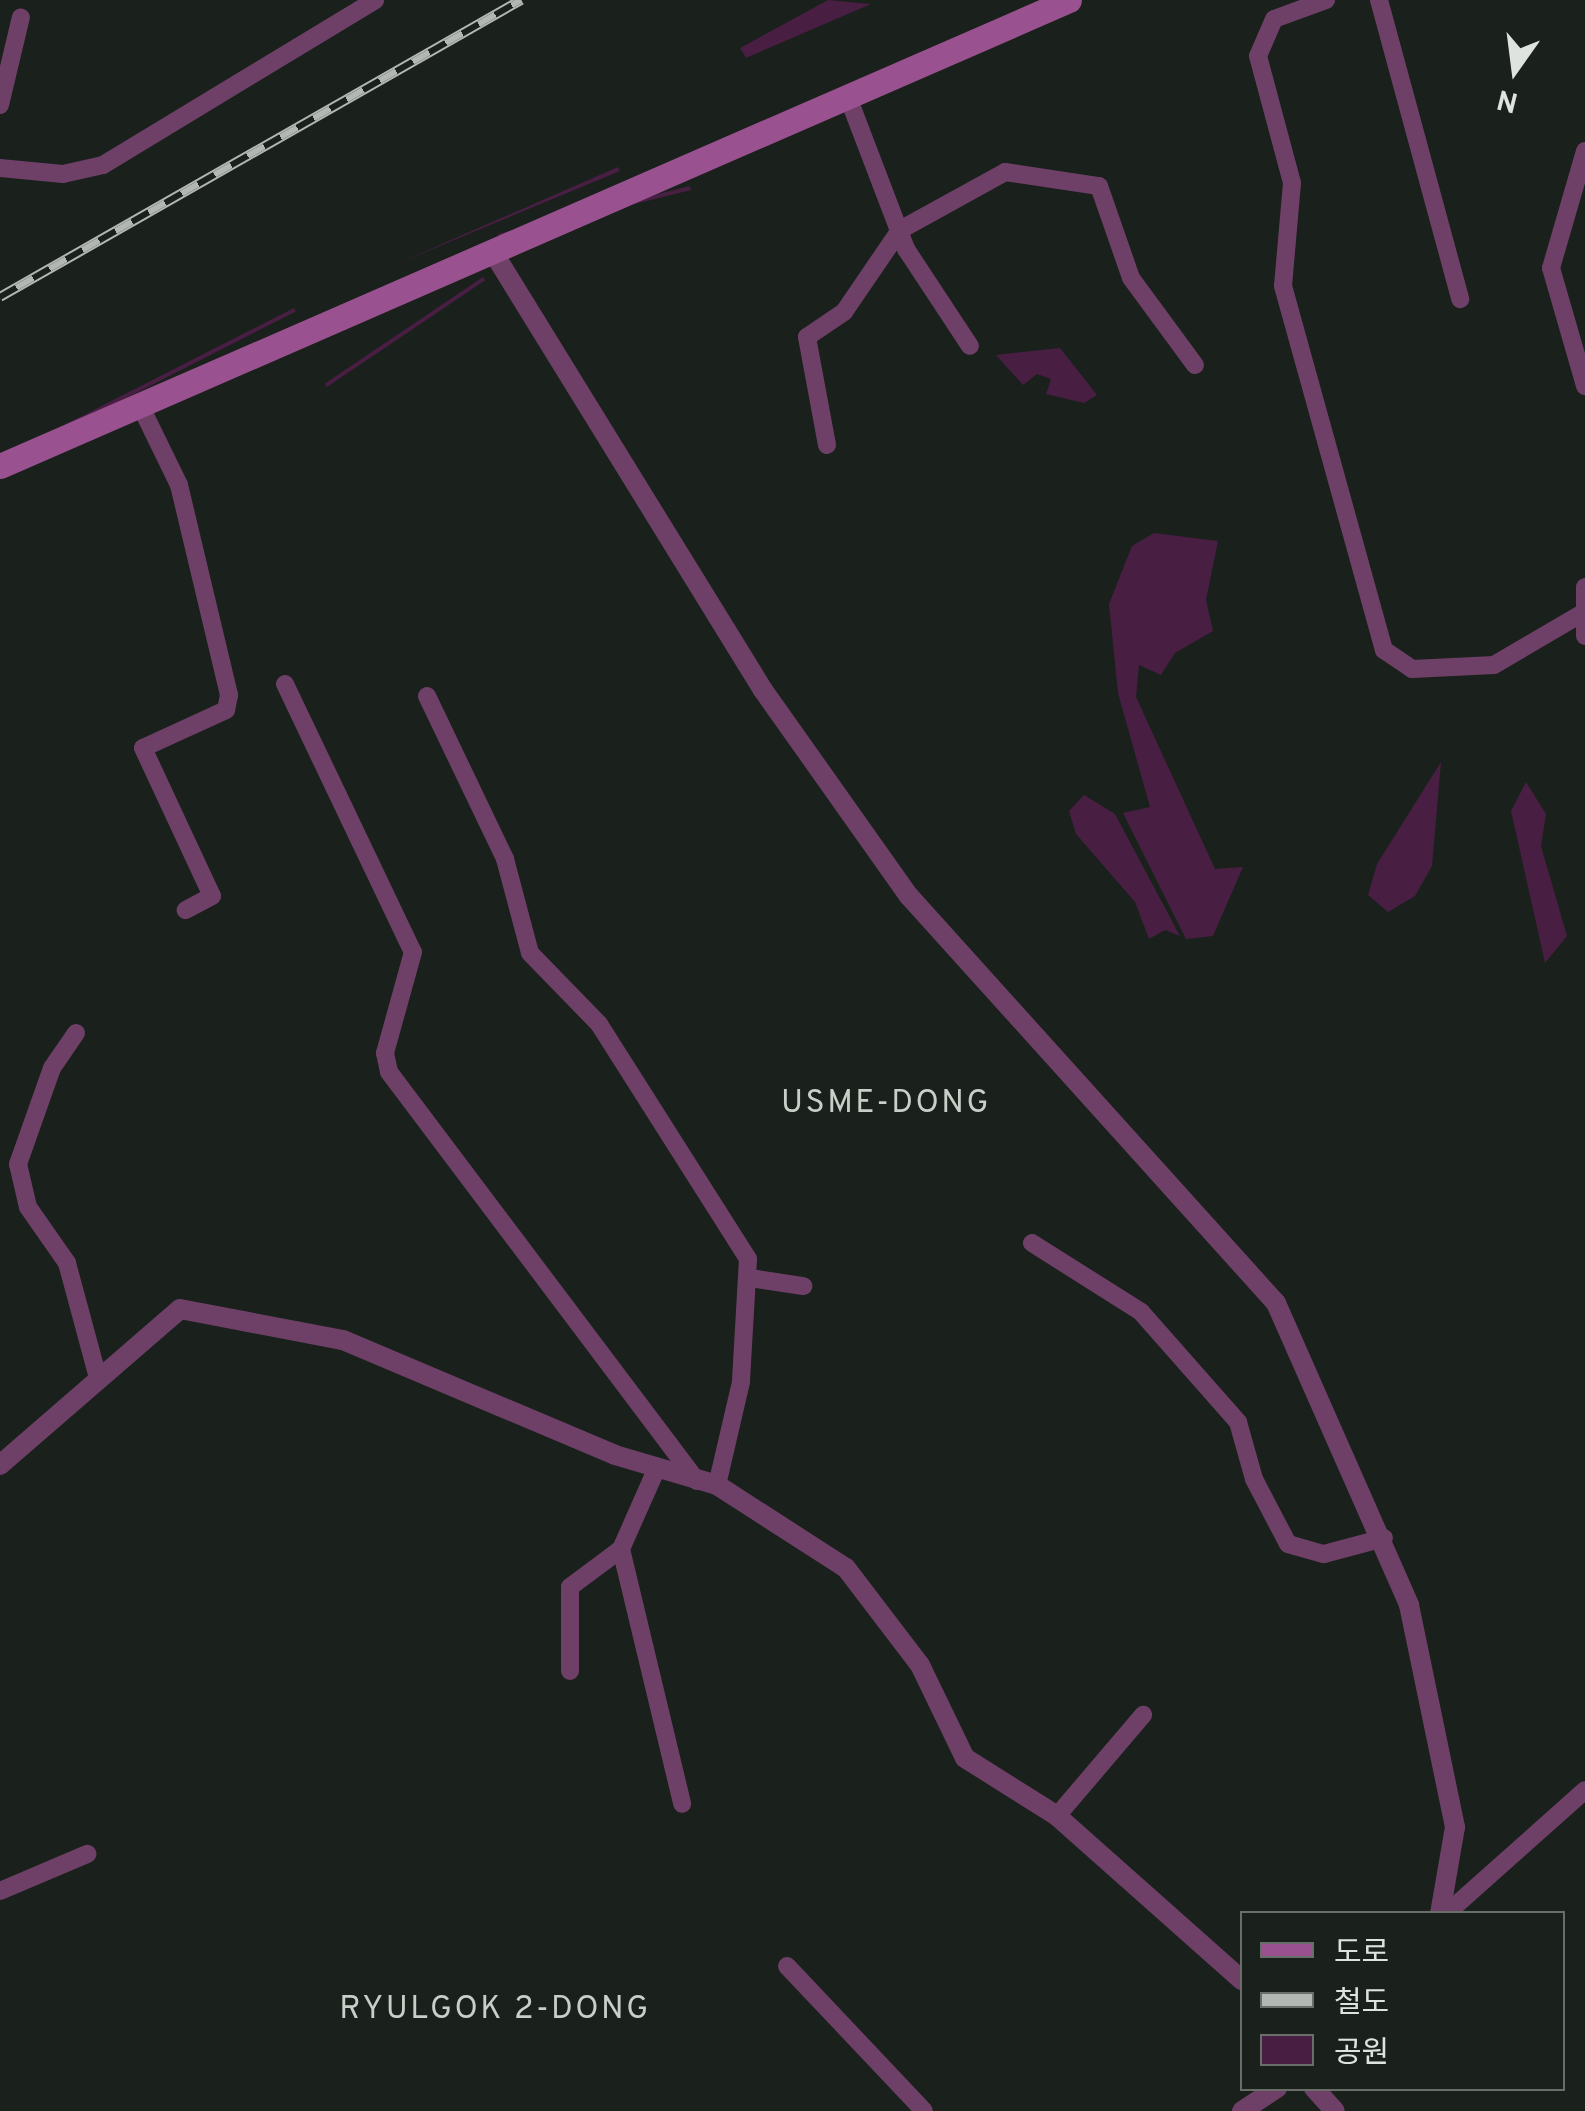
<!DOCTYPE html>
<html>
<head>
<meta charset="utf-8">
<style>
  body { margin:0 }
  #map { position:relative; width:1585px; height:2111px; overflow:hidden; background:#1a201b; font-family:Overpass,"Noto Sans KR",sans-serif }
  div>[style] { position:absolute }
  .green>* { inset:0; background:#491e43; transform-origin:0 0 }
  .minor>* { height:18px; margin:-9px; padding:0 9px; transform-origin:9px; border-radius:9px; background:#6e4067 }
  .tertiary>* { height:20px; margin:-10px; padding:0 10px; transform-origin:10px; border-radius:10px; background:#6e4067 }
  .secondary>* { height:25px; margin:-12.5px; padding:0 12.5px; transform-origin:12.5px; border-radius:12.5px; background:#9a5190 }
  .rail>* { height:10px; margin-top:-5px; transform-origin:0; background:repeating-linear-gradient(90deg,#1a201b 0 19px,#b3b7b3 0 38px); box-sizing:border-box; border-block:2px solid #b3b7b3 }
  span { translate:-50% -50%; white-space:nowrap; text-align:center; line-height:1.15; -webkit-text-stroke:8px #1a201b; paint-order:stroke }
  .quarter-label { font-size:32px; color:#c7cfc8; letter-spacing:2.5px }
  .legend { position:absolute; left:1240px; top:1911px; width:325px; height:180px; box-sizing:border-box; background:#1a201b; border:2px solid #696e69; margin:0; padding:12px 18px; list-style:none; font-size:30px; color:#dfe3df }
  .legend li { display:flex; align-items:center; gap:20px; height:50px }
  .legend b { width:50px; border:2px solid #696e69 }
  .north { position:absolute; left:1465px; top:20px; width:100px; height:100px; -webkit-text-stroke:8px #1a201b; paint-order:stroke; rotate:194deg; font-size:28px; font-weight:700; line-height:40px; text-align:center; color:#dfe3df }
  .north::after { content:''; display:block; margin:auto; width:35px; height:45px; background:#dfe3df; clip-path:polygon(50% 0,100% 100%,50% 72%,0 100%) }
</style>
</head>
<body>
<div id="map">
  <div class="green">
    <div style="clip-path:polygon(828px 0,871px 4px,746px 58px,740px 48px)"></div>
    <div style="clip-path:polygon(618px 167px,620px 171px,394px 265px)"></div>
    <div style="left:690px;top:186px;width:4px;height:198px;rotate:76deg"></div>
    <div style="left:483px;top:277px;width:4px;height:191px;rotate:56deg"></div>
    <div style="left:294px;top:308px;width:4px;height:259px;rotate:63deg"></div>
    <div style="clip-path:polygon(1060px 348px,1097px 395px,1084px 403px,1046px 394px,1051px 379px,1037px 374px,1023px 385px,996px 355px)"></div>
    <div style="clip-path:polygon(1154px 533px,1218px 541px,1206px 600px,1213px 631px,1175px 653px,1161px 675px,1139px 665px,1136px 697px,1215px 869px,1243px 867px,1213px 936px,1186px 939px,1123px 813px,1150px 807px,1118px 693px,1109px 604px,1132px 546px)"></div>
    <div style="clip-path:polygon(1441px 762px,1432px 866px,1415px 896px,1388px 912px,1368px 895px,1377px 864px)"></div>
    <div style="clip-path:polygon(1526px 782px,1546px 814px,1541px 846px,1567px 936px,1545px 963px,1511px 811px)"></div>
    <div style="clip-path:polygon(1084px 795px,1115px 814px,1180px 936px,1165px 930px,1149px 939px,1135px 902px,1076px 834px,1069px 811px)"></div>
  </div>
  <div class="minor">
    <div style="left:1326px;top:0;width:55px;rotate:159.9deg"></div>
    <div style="left:1274px;top:19px;width:40px;rotate:113.4deg"></div>
    <div style="left:1258px;top:56px;width:131px;rotate:75deg"></div>
    <div style="left:1292px;top:183px;width:103px;rotate:95deg"></div>
    <div style="left:1283px;top:286px;width:378px;rotate:74.5deg"></div>
    <div style="left:1384px;top:650px;width:34px;rotate:34deg"></div>
    <div style="left:1412px;top:669px;width:82px;rotate:-2.8deg"></div>
    <div style="left:1494px;top:665px;width:101px;rotate:-30.4deg"></div>
    <div style="left:1379px;top:0;width:310px;rotate:74.8deg"></div>
    <div style="left:848px;top:97px;width:163px;rotate:69.1deg"></div>
    <div style="left:906px;top:249px;width:116px;rotate:56.6deg"></div>
    <div style="left:0;top:105px;width:90px;rotate:-76.6deg"></div>
    <div style="left:1585px;top:151px;width:122px;rotate:106.2deg"></div>
    <div style="left:1551px;top:268px;width:123px;rotate:73.9deg"></div>
    <div style="left:0;top:168px;width:63px;rotate:5.4deg"></div>
    <div style="left:63px;top:174px;width:41px;rotate:-12.7deg"></div>
    <div style="left:103px;top:165px;width:318px;rotate:-31.2deg"></div>
    <div style="left:140px;top:405px;width:89px;rotate:64deg"></div>
    <div style="left:179px;top:485px;width:216px;rotate:76.6deg"></div>
    <div style="left:229px;top:695px;width:15px;rotate:101deg"></div>
    <div style="left:226px;top:710px;width:91px;rotate:155.4deg"></div>
    <div style="left:143px;top:748px;width:163px;rotate:65deg"></div>
    <div style="left:212px;top:896px;width:30px;rotate:152deg"></div>
    <div style="left:827px;top:445px;width:110px;rotate:-100.5deg"></div>
    <div style="left:807px;top:337px;width:45px;rotate:-34deg"></div>
    <div style="left:844px;top:312px;width:99px;rotate:-55.7deg"></div>
    <div style="left:900px;top:230px;width:120px;rotate:-28.9deg"></div>
    <div style="left:1005px;top:172px;width:95px;rotate:8.5deg"></div>
    <div style="left:1099px;top:186px;width:97px;rotate:70.8deg"></div>
    <div style="left:1131px;top:278px;width:108px;rotate:53.7deg"></div>
    <div style="left:1585px;top:587px;width:49px;rotate:90deg"></div>
    <div style="left:285px;top:684px;width:297px;rotate:64.5deg"></div>
    <div style="left:413px;top:952px;width:105px;rotate:105.5deg"></div>
    <div style="left:385px;top:1053px;width:19px;rotate:78deg"></div>
    <div style="left:389px;top:1072px;width:512px;rotate:53.02deg"></div>
    <div style="left:427px;top:696px;width:181px;rotate:64.4deg"></div>
    <div style="left:505px;top:859px;width:97px;rotate:75.1deg"></div>
    <div style="left:530px;top:953px;width:99px;rotate:45.8deg"></div>
    <div style="left:599px;top:1024px;width:278px;rotate:57.6deg"></div>
    <div style="left:748px;top:1259px;width:123px;rotate:93.3deg"></div>
    <div style="left:741px;top:1382px;width:106px;rotate:103.1deg"></div>
    <div style="left:76px;top:1033px;width:42px;rotate:124.4deg"></div>
    <div style="left:52px;top:1068px;width:102px;rotate:109.5deg"></div>
    <div style="left:18px;top:1164px;width:44px;rotate:76.9deg"></div>
    <div style="left:28px;top:1207px;width:68px;rotate:55.1deg"></div>
    <div style="left:67px;top:1263px;width:119px;rotate:74.9deg"></div>
    <div style="left:1032px;top:1243px;width:129px;rotate:32.3deg"></div>
    <div style="left:1141px;top:1312px;width:147px;rotate:48.6deg"></div>
    <div style="left:1238px;top:1422px;width:59px;rotate:74.3deg"></div>
    <div style="left:1254px;top:1479px;width:73px;rotate:62.4deg"></div>
    <div style="left:1288px;top:1544px;width:37px;rotate:16deg"></div>
    <div style="left:1324px;top:1554px;width:62px;rotate:-14.9deg"></div>
    <div style="left:750px;top:1278px;width:54px;rotate:8.6deg"></div>
    <div style="left:656px;top:1470px;width:86px;rotate:113.9deg"></div>
    <div style="left:621px;top:1549px;width:262px;rotate:76.5deg"></div>
    <div style="left:570px;top:1671px;width:84px;rotate:-90deg"></div>
    <div style="left:570px;top:1587px;width:64px;rotate:-36.7deg"></div>
    <div style="left:1057px;top:1816px;width:133px;rotate:-49.6deg"></div>
    <div style="left:0;top:1891px;width:95px;rotate:-23deg"></div>
    <div style="left:1446px;top:1914px;width:186px;rotate:-41.7deg"></div>
    <div style="left:787px;top:1966px;width:199px;rotate:46.6deg"></div>
  </div>
  <div class="tertiary">
    <div style="left:493px;top:252px;width:515px;rotate:58.35deg"></div>
    <div style="left:763px;top:690px;width:252px;rotate:54.7deg"></div>
    <div style="left:909px;top:896px;width:548px;rotate:47.96deg"></div>
    <div style="left:1276px;top:1303px;width:330px;rotate:66.2deg"></div>
    <div style="left:1409px;top:1605px;width:227px;rotate:78.3deg"></div>
    <div style="left:1455px;top:1827px;width:88px;rotate:99.8deg"></div>
    <div style="left:0;top:1465px;width:238px;rotate:-40.9deg"></div>
    <div style="left:180px;top:1309px;width:166px;rotate:10.8deg"></div>
    <div style="left:343px;top:1340px;width:295px;rotate:22.9deg"></div>
    <div style="left:615px;top:1455px;width:106px;rotate:16.4deg"></div>
    <div style="left:717px;top:1485px;width:153px;rotate:32.8deg"></div>
    <div style="left:846px;top:1568px;width:122px;rotate:52.7deg"></div>
    <div style="left:920px;top:1665px;width:103px;rotate:64.2deg"></div>
    <div style="left:965px;top:1758px;width:109px;rotate:32.2deg"></div>
    <div style="left:1057px;top:1816px;width:247px;rotate:41.6deg"></div>
    <div style="left:1314px;top:2088px;width:31px;rotate:48deg"></div>
    <div style="left:1242px;top:2111px;width:42px;rotate:-33.3deg"></div>
  </div>
  <div class="secondary">
    <div style="left:0;top:466px;width:1166px;rotate:-23.55deg"></div>
  </div>
  <div class="rail">
    <div style="left:0;top:297px;width:600px;rotate:-29.69deg"></div>
  </div>
  <div class="quarter-label">
    <span style="left:886px;top:1104px">USME-DONG</span>
    <span style="left:495px;top:2010px">RYULGOK 2-DONG</span>
  </div>
  <ul class="legend">
  <li><b style="height:12px;background:#9a5190"></b>도로</li>
  <li><b style="height:12px;background:#b3b7b3"></b>철도</li>
  <li><b style="height:28px;background:#491e43"></b>공원</li>
  </ul>
  <div class="north">N</div>
</div>
</body>
</html>
